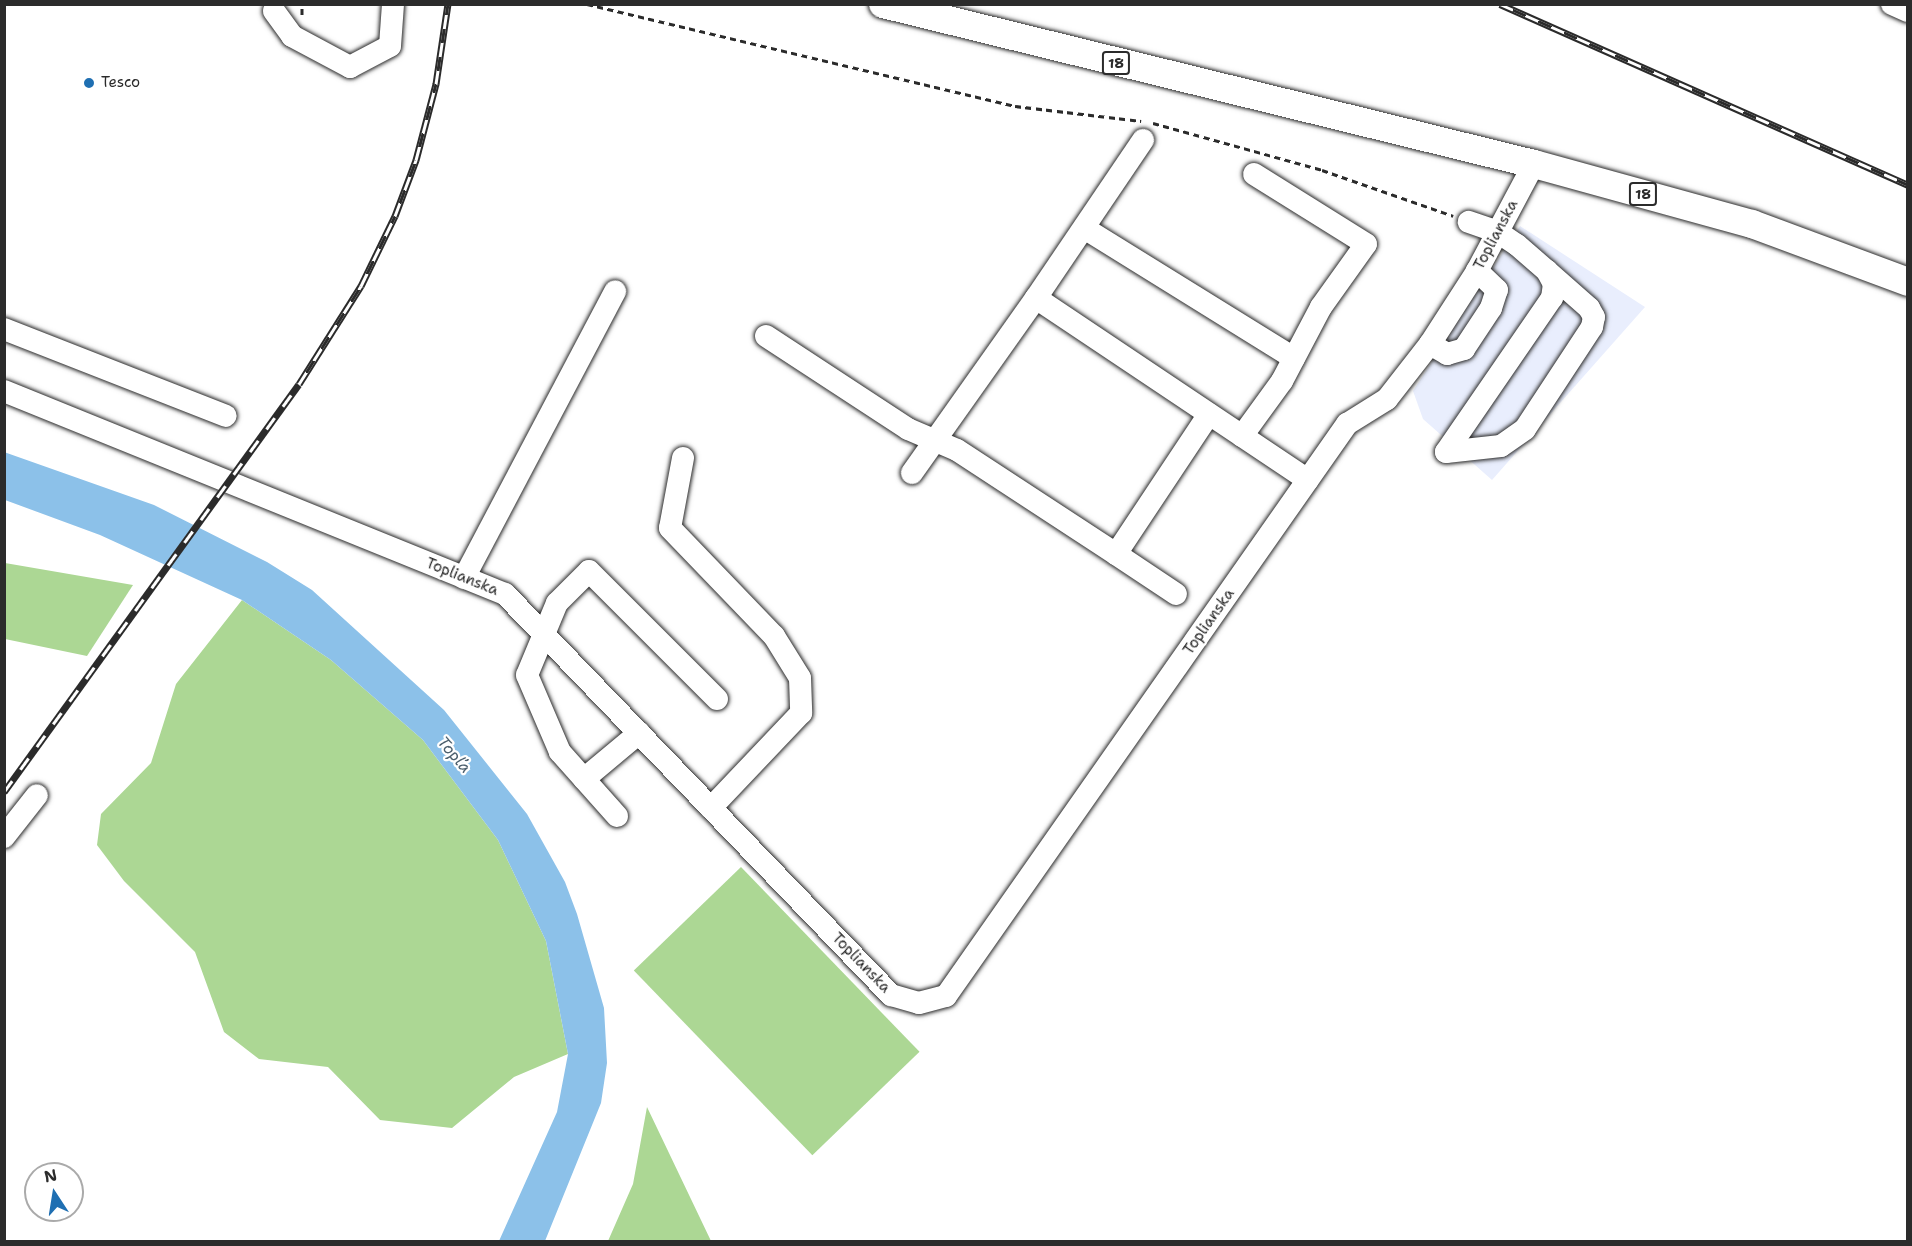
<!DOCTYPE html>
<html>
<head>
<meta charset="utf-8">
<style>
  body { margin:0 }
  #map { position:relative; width:1912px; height:1246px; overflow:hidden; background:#fff; font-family:"Shantell Sans",sans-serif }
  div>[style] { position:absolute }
  .built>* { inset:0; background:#e9eefd }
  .green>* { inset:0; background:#acd794; transform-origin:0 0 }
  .water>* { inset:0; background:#8cc1e9 }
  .path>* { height:3px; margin-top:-1.5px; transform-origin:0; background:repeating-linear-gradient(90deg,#2b2b2b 0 6px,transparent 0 10.5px) }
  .roads { filter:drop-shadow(0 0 2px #2b2b2b) drop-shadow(0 0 2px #2b2b2b) }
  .minor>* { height:22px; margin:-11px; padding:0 11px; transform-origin:11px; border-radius:11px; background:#fff }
  .major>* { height:28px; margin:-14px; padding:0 14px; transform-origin:14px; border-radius:14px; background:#fff }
  .rail>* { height:7px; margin-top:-3.5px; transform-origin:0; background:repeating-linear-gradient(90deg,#fff 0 14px,#2b2b2b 0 28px); box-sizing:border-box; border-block:2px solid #2b2b2b }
  .dots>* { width:16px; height:16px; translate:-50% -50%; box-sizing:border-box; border:3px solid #fff; border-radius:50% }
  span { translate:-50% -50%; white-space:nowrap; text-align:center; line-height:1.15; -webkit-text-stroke:4.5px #fff; paint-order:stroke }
  .shield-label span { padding:2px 4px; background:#fff; border:2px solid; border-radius:4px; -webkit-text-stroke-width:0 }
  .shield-label { font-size:14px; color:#2b2b2b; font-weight:700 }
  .poi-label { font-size:15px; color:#2b2b2b }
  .left { translate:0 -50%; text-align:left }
  .street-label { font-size:15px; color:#2b2b2b }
  .water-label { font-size:16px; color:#4d606e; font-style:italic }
  .frame { position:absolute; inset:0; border:6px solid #2b2b2b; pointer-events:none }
  .north { position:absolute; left:24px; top:1162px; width:60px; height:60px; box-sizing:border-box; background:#fff; border:2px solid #aaa; border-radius:50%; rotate:348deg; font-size:16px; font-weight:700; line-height:24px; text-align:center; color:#2b2b2b }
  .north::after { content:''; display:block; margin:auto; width:21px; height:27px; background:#1f6fb2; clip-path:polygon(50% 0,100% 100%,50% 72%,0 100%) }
</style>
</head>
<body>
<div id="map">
  <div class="built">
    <div style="clip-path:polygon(1520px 226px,1645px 307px,1492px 480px,1423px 419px,1413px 391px)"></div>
  </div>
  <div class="green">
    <div style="clip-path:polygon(4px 563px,5px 563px,133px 585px,87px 656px,5px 639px)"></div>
    <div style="clip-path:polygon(242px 600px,331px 660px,423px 740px,498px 840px,546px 941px,568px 1054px,514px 1077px,452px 1128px,380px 1120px,328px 1067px,259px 1059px,224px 1032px,195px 952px,124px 881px,97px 845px,101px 814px,151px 763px,176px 684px)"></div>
    <div style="left:741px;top:867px;width:257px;height:149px;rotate:46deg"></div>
    <div style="clip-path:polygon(647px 1107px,711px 1241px,608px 1241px,633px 1184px)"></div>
  </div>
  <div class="water">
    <div style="clip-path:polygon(4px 452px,154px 505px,267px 562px,312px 590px,444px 710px,527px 814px,565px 882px,577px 914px,604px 1008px,607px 1063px,601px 1103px,545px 1241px,499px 1241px,557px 1112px,568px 1054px,546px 941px,498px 840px,423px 740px,331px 660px,242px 600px,100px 535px,5px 500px)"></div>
  </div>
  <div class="path">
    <div style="left:587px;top:4px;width:440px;rotate:13.4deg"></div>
    <div style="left:1015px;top:106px;width:127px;rotate:6.8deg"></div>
    <div style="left:302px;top:15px;width:11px;rotate:-90deg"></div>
    <div style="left:1153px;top:123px;width:175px;rotate:15.5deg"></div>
    <div style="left:1322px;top:170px;width:139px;rotate:19.3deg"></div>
  </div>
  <div class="roads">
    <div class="minor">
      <div style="left:1892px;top:4px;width:17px;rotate:24deg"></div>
      <div style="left:274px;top:11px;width:31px;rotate:54deg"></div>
      <div style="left:292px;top:36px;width:66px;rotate:28.1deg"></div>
      <div style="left:350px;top:67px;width:45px;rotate:-27.7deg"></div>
      <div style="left:390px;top:46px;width:42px;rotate:-85.9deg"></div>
      <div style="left:1143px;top:140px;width:191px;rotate:124.1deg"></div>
      <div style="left:1036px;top:298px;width:327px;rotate:33.8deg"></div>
      <div style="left:1084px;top:228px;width:247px;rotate:31.8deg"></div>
      <div style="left:4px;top:329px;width:238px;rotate:21.4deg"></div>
      <div style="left:766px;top:336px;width:170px;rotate:33.2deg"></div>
      <div style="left:908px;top:429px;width:53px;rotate:23.2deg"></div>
      <div style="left:957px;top:450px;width:190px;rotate:33.2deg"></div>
      <div style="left:1116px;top:554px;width:168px;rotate:-56.4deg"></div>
      <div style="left:1430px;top:344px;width:20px;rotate:30deg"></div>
      <div style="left:1447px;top:354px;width:18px;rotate:-16deg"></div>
      <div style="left:1464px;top:349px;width:49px;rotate:-56.6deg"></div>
      <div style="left:1491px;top:308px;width:19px;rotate:-72deg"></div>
      <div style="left:1497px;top:290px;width:28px;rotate:-136deg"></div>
      <div style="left:4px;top:391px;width:541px;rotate:22.06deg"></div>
      <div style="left:505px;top:594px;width:557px;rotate:46.09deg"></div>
      <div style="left:891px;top:995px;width:29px;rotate:16deg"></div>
      <div style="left:919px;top:1003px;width:28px;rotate:-15deg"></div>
      <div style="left:946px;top:996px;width:699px;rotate:-54.97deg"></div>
      <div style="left:1347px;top:424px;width:47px;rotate:-32deg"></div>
      <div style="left:1387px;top:399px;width:70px;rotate:-52deg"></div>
      <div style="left:1430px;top:344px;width:87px;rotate:-57.2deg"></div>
      <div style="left:1477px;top:271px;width:121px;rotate:-62deg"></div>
      <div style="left:1242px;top:436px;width:68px;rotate:-54deg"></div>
      <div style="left:1282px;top:381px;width:84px;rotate:-62.2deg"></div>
      <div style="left:1321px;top:307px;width:77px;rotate:-54.5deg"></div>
      <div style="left:1366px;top:244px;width:132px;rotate:-148deg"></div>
      <div style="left:1446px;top:452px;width:187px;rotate:-55.5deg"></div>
      <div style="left:1552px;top:298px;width:14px;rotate:-82deg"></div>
      <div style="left:1554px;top:284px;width:15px;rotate:-118deg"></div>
      <div style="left:1547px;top:271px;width:40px;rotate:-139deg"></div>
      <div style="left:1517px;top:245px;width:23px;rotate:-146deg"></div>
      <div style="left:1498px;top:232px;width:31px;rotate:-161deg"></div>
      <div style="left:1446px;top:452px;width:55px;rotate:-6.2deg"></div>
      <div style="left:1501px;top:446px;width:29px;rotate:-35deg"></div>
      <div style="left:1525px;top:429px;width:122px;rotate:-56.7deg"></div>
      <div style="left:1592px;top:327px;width:10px;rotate:-79deg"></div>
      <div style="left:1594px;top:317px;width:10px;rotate:-119deg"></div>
      <div style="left:1589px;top:308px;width:56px;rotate:-138.6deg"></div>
      <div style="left:683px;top:458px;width:71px;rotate:100.5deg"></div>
      <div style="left:670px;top:528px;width:150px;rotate:46.1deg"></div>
      <div style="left:774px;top:636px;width:49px;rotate:58.2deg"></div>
      <div style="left:800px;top:678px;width:35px;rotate:88deg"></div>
      <div style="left:801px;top:713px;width:131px;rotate:133.5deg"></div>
      <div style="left:912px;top:473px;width:214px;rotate:-54.7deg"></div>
      <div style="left:1116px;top:554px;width:72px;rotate:33.7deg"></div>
      <div style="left:464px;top:578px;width:324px;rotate:-62.2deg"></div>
      <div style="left:584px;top:779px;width:72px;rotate:-39.9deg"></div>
      <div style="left:617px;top:816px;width:86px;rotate:-131.7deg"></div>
      <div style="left:560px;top:752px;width:84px;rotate:-113.2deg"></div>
      <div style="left:527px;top:675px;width:78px;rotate:-67.4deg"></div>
      <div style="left:557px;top:603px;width:45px;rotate:-45deg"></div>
      <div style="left:589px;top:571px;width:181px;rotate:45deg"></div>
      <div style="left:4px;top:837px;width:53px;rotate:-51.8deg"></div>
    </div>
    <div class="major">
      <div style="left:883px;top:4px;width:670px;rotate:13.81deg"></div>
      <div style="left:1534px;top:164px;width:226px;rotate:15.4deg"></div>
      <div style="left:1752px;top:224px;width:166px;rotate:20.4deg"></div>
    </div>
  </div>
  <div class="rail">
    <div style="left:1500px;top:4px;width:446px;rotate:23.9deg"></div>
    <div style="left:4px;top:792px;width:503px;rotate:-54.13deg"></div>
    <div style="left:299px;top:384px;width:116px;rotate:-57.7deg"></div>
    <div style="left:361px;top:286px;width:78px;rotate:-64.1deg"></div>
    <div style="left:395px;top:216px;width:60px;rotate:-69.4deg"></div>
    <div style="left:416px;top:160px;width:79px;rotate:-75.3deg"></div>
    <div style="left:436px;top:84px;width:81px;rotate:-81.5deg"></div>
  </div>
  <div class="dots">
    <div style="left:89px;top:83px;background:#1f6fb2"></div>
  </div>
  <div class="shield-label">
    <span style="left:1116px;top:63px">18</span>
    <span style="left:1643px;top:194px">18</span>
  </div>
  <div class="poi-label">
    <span class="left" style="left:101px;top:83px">Tesco</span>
  </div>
  <div class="street-label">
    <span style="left:1496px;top:235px;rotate:-62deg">Toplianska</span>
    <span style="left:462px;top:577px;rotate:22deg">Toplianska</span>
    <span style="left:1209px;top:622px;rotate:-55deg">Toplianska</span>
    <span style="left:861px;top:963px;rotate:46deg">Toplianska</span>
  </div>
  <div class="water-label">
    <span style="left:454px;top:755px;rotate:49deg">Topľa</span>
  </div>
  <div class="frame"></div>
  <div class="north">N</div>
</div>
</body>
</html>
